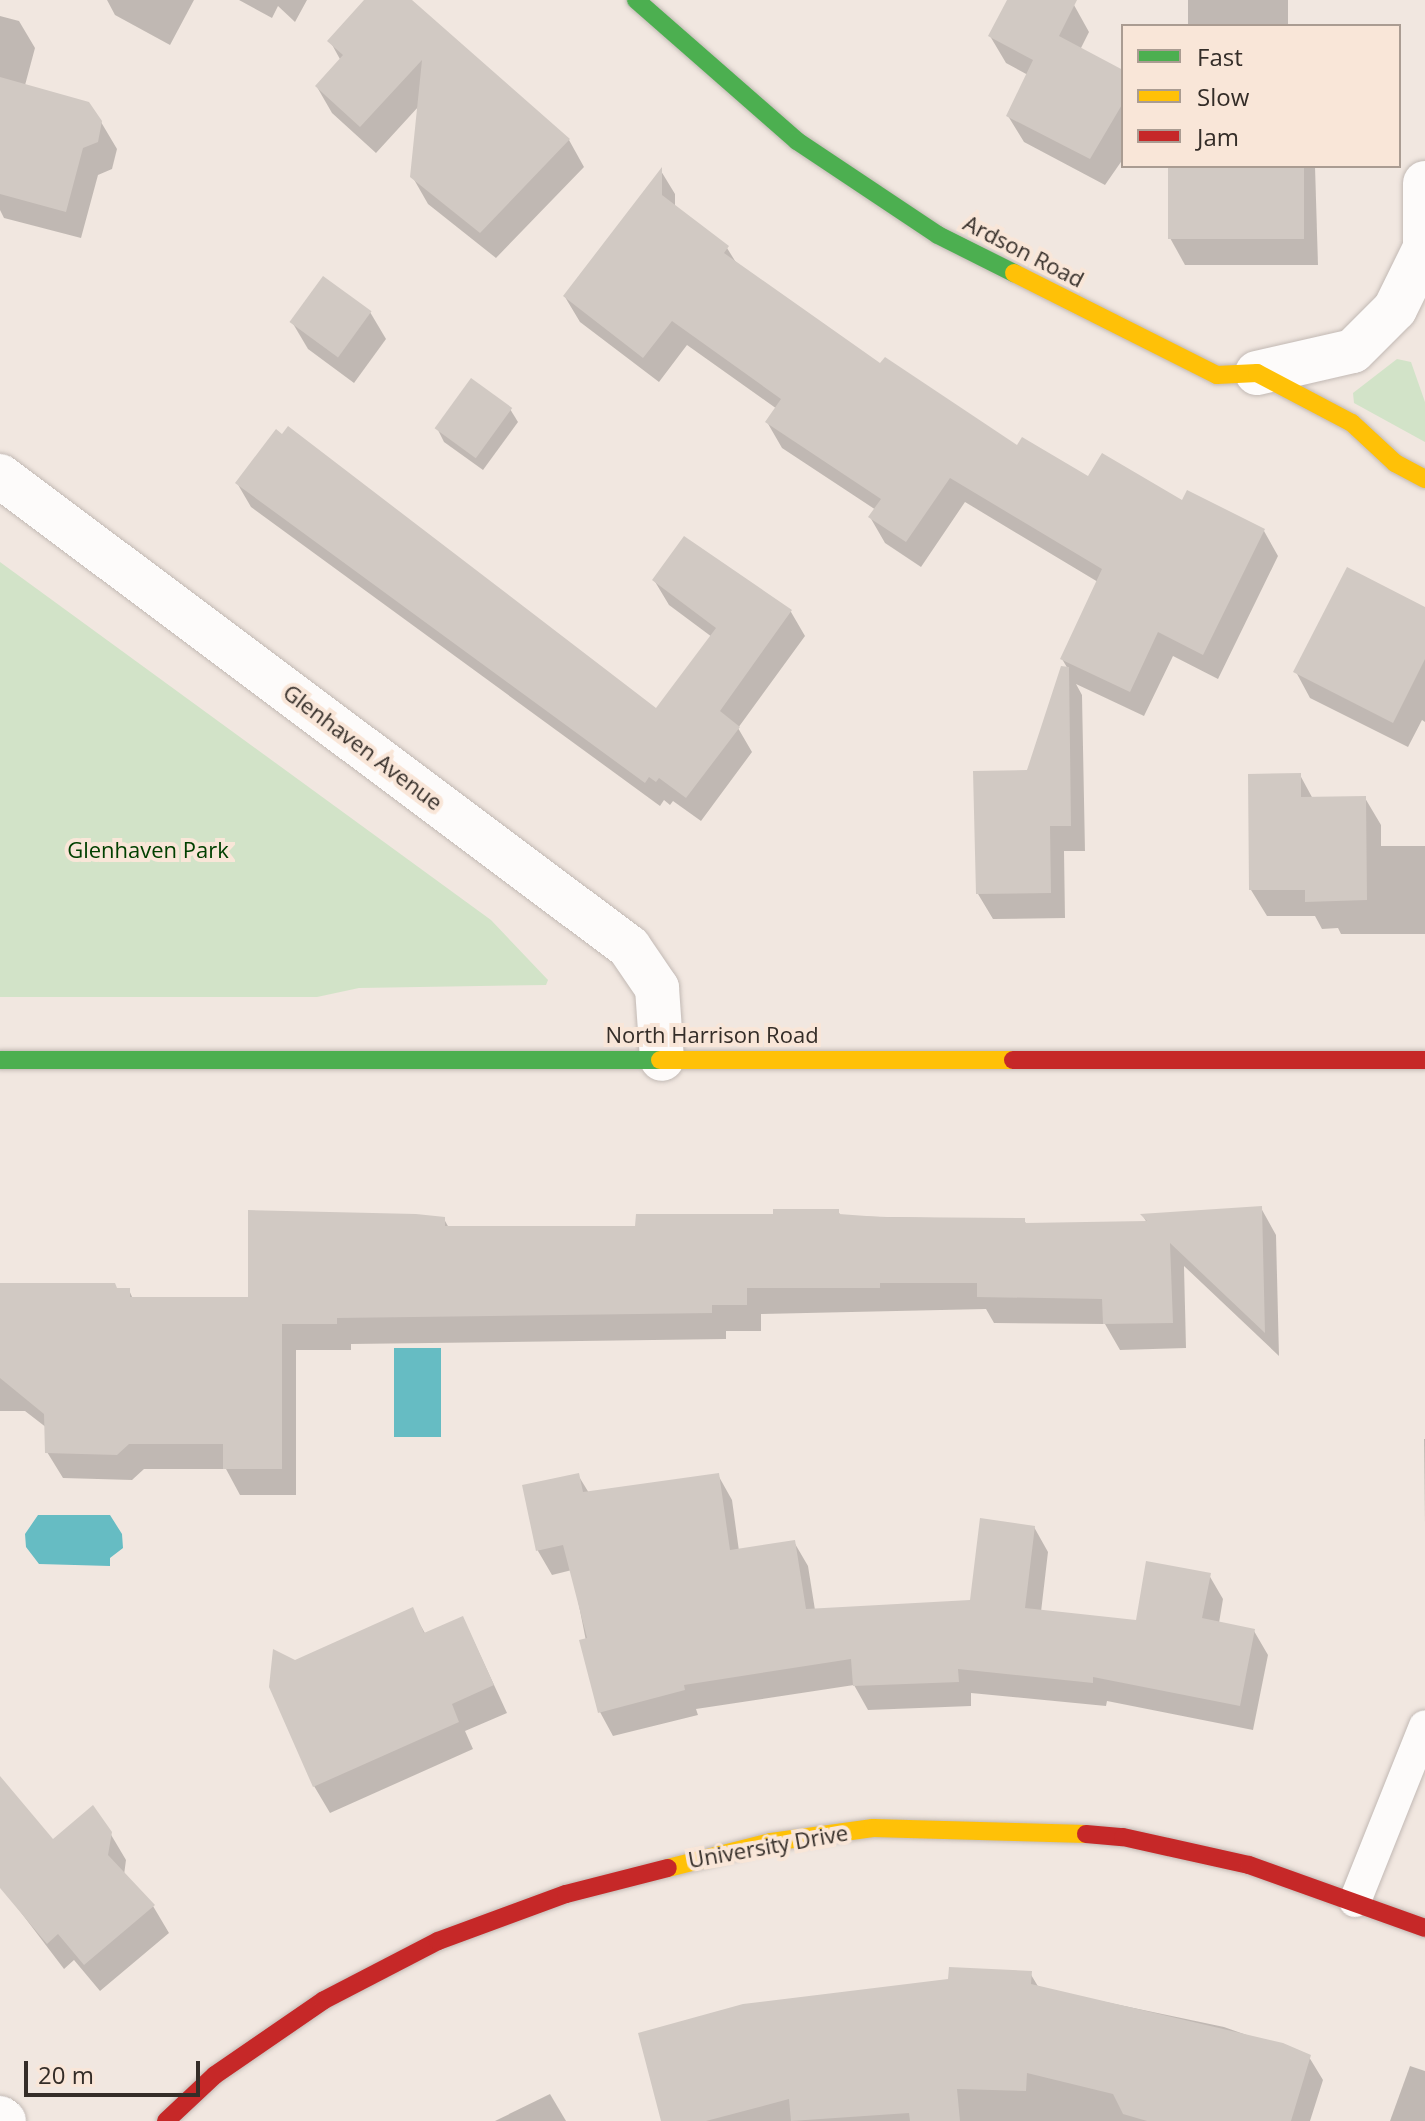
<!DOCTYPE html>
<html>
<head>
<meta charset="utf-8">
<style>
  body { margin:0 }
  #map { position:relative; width:1425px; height:2121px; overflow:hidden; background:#f1e7e0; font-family:"Open Sans",sans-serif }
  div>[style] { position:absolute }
  .green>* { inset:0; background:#d2e3c8 }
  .water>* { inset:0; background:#66bcc3; transform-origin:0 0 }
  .shadow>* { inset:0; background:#0003; transform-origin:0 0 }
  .building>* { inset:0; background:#d1c9c3; transform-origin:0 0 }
  .roads { filter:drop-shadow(0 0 2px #c2b9b4) drop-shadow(0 0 2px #c2b9b4) }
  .lane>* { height:32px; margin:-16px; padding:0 16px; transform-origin:16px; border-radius:16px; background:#fdfbfa }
  .street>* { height:44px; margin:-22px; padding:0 22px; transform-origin:22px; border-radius:22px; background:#fdfbfa }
  .fast>* { height:18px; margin:-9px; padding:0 9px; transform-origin:9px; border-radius:9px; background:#4caf50 }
  .slow>* { height:18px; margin:-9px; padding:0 9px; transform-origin:9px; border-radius:9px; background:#ffc107 }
  .jam>* { height:18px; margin:-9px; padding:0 9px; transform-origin:9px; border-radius:9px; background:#c62828 }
  span { translate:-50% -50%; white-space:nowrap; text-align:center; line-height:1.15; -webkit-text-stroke:8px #f9e6d8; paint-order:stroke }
  .street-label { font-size:22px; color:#342d28 }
  .park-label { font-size:22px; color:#014000 }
  .legend { position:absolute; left:1121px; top:24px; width:280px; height:144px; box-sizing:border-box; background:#f9e6d8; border:2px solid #aa9c92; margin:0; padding:10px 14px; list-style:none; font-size:24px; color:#342d28 }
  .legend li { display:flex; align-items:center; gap:16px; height:40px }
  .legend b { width:40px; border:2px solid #aa9c92 }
  .scale { position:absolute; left:24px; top:2061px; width:176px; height:36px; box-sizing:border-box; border:4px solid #342d28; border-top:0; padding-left:10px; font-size:24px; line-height:28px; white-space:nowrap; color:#342d28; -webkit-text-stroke:6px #f9e6d8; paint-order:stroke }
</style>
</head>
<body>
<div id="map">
  <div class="green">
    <div style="clip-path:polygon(1397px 359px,1411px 362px,1425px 402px,1425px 442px,1354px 403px,1353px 393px)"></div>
    <div style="clip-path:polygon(0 562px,491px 920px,548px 980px,546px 985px,359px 988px,317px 997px,0 997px)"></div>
  </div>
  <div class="water">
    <div style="left:394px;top:1348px;width:47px;height:89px"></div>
    <div style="clip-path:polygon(38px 1515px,110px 1515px,122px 1534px,123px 1548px,110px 1558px,110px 1566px,39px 1564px,26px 1547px,25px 1534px)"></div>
  </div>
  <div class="shadow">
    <div style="clip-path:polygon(107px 0,194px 0,170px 45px,115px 15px)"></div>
    <div style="clip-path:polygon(239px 0,307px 0,295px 22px,278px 6px,272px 18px)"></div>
    <div style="clip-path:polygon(367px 0,402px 0,569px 140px,584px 167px,496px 258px,428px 204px,412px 176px,419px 106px,376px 153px,332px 113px,317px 87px,341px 61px,330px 41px)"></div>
    <div style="clip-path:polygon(1009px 0,1064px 0,1074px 5px,1089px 32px,1080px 50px,1123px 72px,1123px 159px,1105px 185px,1024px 142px,1008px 116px,1028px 75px,1006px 63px,990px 36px)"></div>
    <div style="left:1188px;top:0;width:100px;height:26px"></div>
    <div style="clip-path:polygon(0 16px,19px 21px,35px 48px,24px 89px,101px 122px,117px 149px,112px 169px,98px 175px,81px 238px,4px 218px,0 210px)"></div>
    <div style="clip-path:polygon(1171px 166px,1315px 166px,1318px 265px,1185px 265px,1170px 238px)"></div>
    <div style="clip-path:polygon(661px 171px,675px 194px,675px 208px,727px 248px,737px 264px,881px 366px,1017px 448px,1089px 479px,1264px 531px,1278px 556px,1218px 679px,1173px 656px,1144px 716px,1076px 684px,1082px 695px,1085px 851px,1064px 851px,1065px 918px,993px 919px,978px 894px,1068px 669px,1062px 659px,1098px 582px,965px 502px,921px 567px,885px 543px,870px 517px,876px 510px,782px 448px,767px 422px,777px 409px,687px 345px,659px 382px,580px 322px,565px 297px)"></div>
    <div style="clip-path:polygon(370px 312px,386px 339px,354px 383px,308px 349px,292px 322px)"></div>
    <div style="clip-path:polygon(510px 409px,518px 422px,483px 470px,444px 442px,437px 428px)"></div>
    <div style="clip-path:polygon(237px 483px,656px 711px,712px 637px,669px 605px,654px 580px,685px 539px,791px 612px,805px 636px,738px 728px,752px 752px,701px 821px,673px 801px,670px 805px,664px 800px,660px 806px,251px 507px)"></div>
    <div style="clip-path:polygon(1425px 609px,1425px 722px,1422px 720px,1408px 747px,1310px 698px,1296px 672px)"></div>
    <div style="clip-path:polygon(1300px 775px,1313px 799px,1365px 798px,1381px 825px,1381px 846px,1425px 846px,1425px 934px,1341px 934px,1338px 928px,1322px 929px,1315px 916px,1267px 916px,1251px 890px)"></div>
    <div style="clip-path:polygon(1261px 1208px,1276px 1235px,1279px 1356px,1184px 1266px,1186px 1348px,1120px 1350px,1105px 1324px,994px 1323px,986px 1309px,761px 1314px,761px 1331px,726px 1331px,726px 1339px,351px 1344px,351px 1350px,296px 1350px,296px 1495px,240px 1495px,226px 1469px,144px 1469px,132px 1480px,63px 1478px,47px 1452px,47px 1428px,25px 1411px,0 1411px,0 1285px,129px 1290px,133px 1299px,250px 1299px,444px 1219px,449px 1228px,637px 1228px,838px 1211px,841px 1216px,1024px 1220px,1027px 1225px,1147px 1223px,1143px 1216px)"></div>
    <div style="clip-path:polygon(1424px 1439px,1425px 1439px,1425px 1524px)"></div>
    <div style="clip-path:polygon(578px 1475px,589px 1493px,718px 1475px,732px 1500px,739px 1551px,794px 1542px,808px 1566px,815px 1610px,972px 1602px,1034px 1527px,1048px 1552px,1041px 1612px,1137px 1622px,1209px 1575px,1223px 1599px,1219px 1623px,1254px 1631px,1268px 1655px,1253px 1730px,1107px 1701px,1106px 1706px,971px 1693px,971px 1706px,868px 1710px,854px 1685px,696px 1709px,698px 1715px,613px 1736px,600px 1712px,572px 1570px,552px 1575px,538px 1551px,524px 1487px)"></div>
    <div style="clip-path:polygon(412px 1610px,426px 1635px,463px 1618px,507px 1713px,465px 1731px,473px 1749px,330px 1813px,314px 1786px,295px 1663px)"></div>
    <div style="clip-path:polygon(0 1793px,53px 1842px,110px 1833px,126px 1860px,124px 1875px,153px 1906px,169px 1933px,100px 1991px,74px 1960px,64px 1969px,0 1885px)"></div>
    <div style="clip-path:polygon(1030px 1973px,1039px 1988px,1224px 2027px,1309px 2057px,1323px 2080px,1310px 2121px,663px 2121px)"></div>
    <div style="clip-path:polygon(1410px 2066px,1425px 2071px,1425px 2121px,1390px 2121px)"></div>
    <div style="clip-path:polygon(550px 2094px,566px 2121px,495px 2121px)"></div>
  </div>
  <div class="building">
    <div style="clip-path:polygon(364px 0,412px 0,570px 139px,480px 233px,410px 177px,422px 60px,360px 127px,315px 86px,343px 55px,327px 41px)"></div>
    <div style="clip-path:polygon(1007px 0,1077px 0,1059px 36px,1123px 70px,1123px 103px,1090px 159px,1006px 116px,1033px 60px,988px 36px)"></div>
    <div style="clip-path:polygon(0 77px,89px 102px,102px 121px,98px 142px,83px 148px,66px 212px,0 194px)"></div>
    <div style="left:1168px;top:166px;width:136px;height:73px"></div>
    <div style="clip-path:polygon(662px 167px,662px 195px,729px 246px,724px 253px,880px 363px,885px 357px,1017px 445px,1022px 437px,1088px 476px,1102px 453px,1182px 500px,1187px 490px,1265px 529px,1203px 655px,1158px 632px,1130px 692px,1060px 659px,1102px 569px,950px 478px,906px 542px,868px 517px,881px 499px,765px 422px,781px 399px,672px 321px,643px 358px,563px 296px)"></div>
    <div style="left:323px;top:276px;width:60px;height:57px;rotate:36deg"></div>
    <div style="left:471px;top:378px;width:51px;height:62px;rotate:36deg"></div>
    <div style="clip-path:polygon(288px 426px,656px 708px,716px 628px,652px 580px,684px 536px,792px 610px,720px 711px,740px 727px,686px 798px,659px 778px,656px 782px,649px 777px,645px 783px,235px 483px,276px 429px,282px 434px)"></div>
    <div style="clip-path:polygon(1347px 567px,1425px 607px,1425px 659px,1393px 723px,1293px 672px)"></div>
    <div style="clip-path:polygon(1061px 666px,1069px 667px,1071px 826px,1050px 826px,1051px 893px,976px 894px,973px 771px,1027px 770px)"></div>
    <div style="clip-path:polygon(1301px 773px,1301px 797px,1366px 796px,1367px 900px,1305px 902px,1305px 890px,1249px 890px,1248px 774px)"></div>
    <div style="clip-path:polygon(1262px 1206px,1265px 1333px,1170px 1243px,1173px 1323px,1103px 1324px,1102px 1299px,977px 1297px,977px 1283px,880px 1283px,880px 1288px,747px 1288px,747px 1305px,712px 1305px,712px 1313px,337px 1318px,337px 1324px,282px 1324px,282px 1469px,223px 1469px,223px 1444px,129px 1444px,117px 1455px,45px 1453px,44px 1414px,0 1378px,0 1283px,115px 1283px,117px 1288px,130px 1288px,130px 1297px,248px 1297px,248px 1210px,416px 1214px,445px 1217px,445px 1226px,635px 1226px,636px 1214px,773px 1214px,773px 1209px,839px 1209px,839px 1214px,880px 1217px,1025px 1218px,1025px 1223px,1147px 1221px,1140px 1214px)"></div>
    <div style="clip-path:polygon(579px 1473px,583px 1492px,719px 1473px,730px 1550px,795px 1540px,806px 1609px,970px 1600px,980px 1518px,1035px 1526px,1025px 1608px,1136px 1620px,1146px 1561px,1211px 1573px,1202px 1618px,1255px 1629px,1240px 1706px,1093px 1677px,1093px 1683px,958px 1669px,959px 1682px,853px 1686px,851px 1659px,684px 1685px,685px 1690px,598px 1713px,579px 1640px,587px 1638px,563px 1545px,536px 1551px,522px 1485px)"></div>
    <div style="clip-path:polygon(413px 1607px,424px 1633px,463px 1616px,494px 1685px,452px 1704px,459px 1722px,313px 1787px,269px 1687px,273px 1649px,295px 1660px)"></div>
    <div style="clip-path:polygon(0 1776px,53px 1839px,93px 1805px,112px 1832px,108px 1855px,155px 1905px,84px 1965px,58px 1934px,47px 1944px,0 1888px)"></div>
    <div style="clip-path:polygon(949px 1967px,1032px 1971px,1031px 1984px,1283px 2043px,1311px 2055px,1291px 2121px,1147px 2121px,1123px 2114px,1113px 2094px,1027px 2073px,1026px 2091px,957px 2089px,960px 2121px,910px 2121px,909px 2113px,791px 2121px,789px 2099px,706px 2121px,661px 2121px,638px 2033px,743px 2004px,948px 1979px)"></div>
  </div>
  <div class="roads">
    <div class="lane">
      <div style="left:1355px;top:1901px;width:188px;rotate:-68.2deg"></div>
    </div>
    <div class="street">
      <div style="left:1425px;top:183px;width:74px;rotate:90deg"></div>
      <div style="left:1257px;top:373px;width:98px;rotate:-12.9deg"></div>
      <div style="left:1353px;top:351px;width:59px;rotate:-45deg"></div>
      <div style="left:1395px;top:309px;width:66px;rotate:-63.8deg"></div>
      <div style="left:0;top:476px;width:786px;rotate:36.83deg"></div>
      <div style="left:629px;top:947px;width:50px;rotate:55.7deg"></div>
      <div style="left:657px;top:988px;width:71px;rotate:86deg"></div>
      <div style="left:0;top:2118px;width:5px;rotate:37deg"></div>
    </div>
    <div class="fast">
      <div style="left:636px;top:0;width:214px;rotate:41.2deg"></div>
      <div style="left:797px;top:141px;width:169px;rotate:33.7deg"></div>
      <div style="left:938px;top:235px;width:85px;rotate:26.6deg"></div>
      <div style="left:0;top:1060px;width:660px"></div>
    </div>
    <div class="slow">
      <div style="left:1014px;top:273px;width:227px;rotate:26.7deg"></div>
      <div style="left:1217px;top:375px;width:40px;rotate:-2.9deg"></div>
      <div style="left:1257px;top:373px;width:107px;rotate:27.8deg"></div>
      <div style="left:1352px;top:423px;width:59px;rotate:42.9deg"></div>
      <div style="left:1395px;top:463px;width:34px;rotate:28deg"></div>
      <div style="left:660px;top:1060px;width:353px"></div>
      <div style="left:668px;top:1868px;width:106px;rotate:-14.2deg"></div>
      <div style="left:771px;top:1842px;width:103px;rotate:-7.8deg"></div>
      <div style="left:873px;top:1828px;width:213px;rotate:1.6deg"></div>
    </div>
    <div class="jam">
      <div style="left:1013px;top:1060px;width:412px"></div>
      <div style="left:1086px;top:1834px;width:37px;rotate:5deg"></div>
      <div style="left:1123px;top:1837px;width:129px;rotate:12.5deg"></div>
      <div style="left:1249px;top:1865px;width:187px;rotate:19.7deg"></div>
      <div style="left:166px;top:2121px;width:67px;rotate:-43.2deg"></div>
      <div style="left:215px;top:2075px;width:132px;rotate:-34.5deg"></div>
      <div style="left:324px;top:2000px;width:128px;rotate:-27.4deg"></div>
      <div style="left:438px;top:1941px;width:136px;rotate:-20.2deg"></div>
      <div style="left:566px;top:1894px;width:105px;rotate:-14.3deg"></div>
    </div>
  </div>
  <div class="street-label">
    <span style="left:1024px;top:251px;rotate:27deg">Ardson Road</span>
    <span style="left:363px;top:747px;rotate:37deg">Glenhaven Avenue</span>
    <span style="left:712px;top:1035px">North Harrison Road</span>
    <span style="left:768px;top:1846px;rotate:-10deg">University Drive</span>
  </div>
  <div class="park-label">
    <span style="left:148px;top:850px">Glenhaven Park</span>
  </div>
  <ul class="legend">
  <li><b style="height:10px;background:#4caf50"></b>Fast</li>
  <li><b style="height:10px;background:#ffc107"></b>Slow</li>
  <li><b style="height:10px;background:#c62828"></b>Jam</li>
  </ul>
  <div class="scale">20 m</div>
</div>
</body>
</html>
